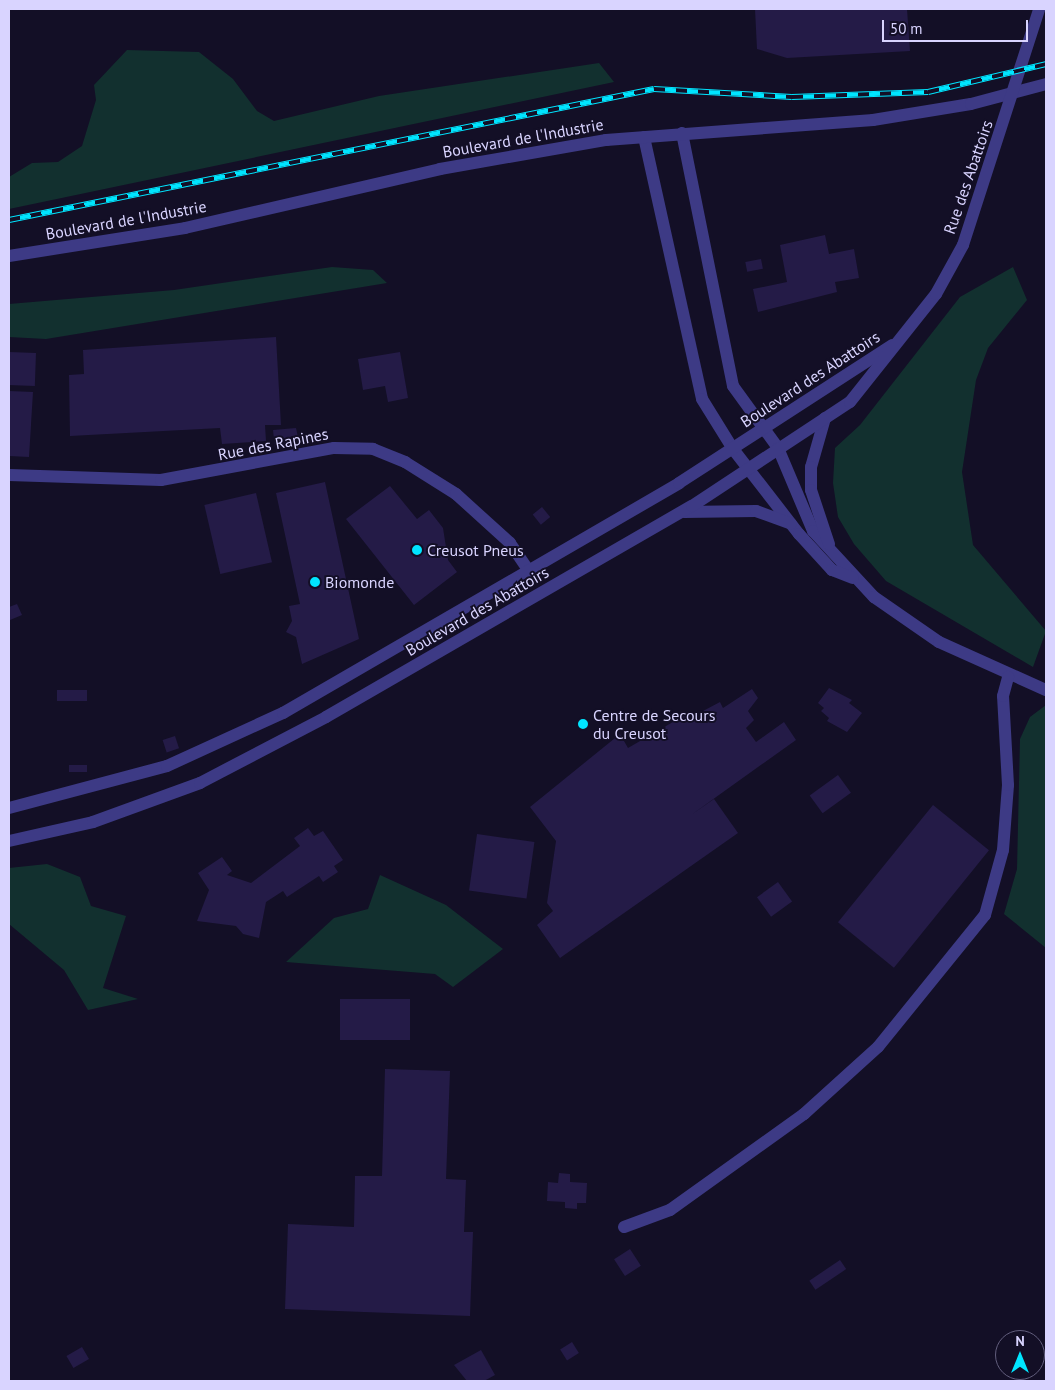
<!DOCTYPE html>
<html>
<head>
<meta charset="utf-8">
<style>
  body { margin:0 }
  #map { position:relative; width:1055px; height:1390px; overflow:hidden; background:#130f26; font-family:"PT Sans",sans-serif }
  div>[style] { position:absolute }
  .green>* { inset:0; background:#12302f }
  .building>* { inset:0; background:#241b47; transform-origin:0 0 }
  .minor>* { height:12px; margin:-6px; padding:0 6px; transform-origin:6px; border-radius:6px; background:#3d3a85 }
  .rail>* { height:5.5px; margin-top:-2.75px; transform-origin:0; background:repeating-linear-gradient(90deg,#130f26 0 11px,#00e5ff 0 22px); box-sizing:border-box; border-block:1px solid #00e5ff }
  .dots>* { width:14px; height:14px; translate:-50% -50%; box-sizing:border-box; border:2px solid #130f26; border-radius:50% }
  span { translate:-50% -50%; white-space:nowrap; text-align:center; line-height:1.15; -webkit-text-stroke:4px #130f26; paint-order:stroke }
  .street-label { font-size:16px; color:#d9d4ff }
  .poi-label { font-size:16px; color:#d9d4ff }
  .left { translate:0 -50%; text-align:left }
  .frame { position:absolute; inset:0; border:10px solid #d9d4ff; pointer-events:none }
  .north { position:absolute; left:995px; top:1330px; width:50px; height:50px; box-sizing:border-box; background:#130f26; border:1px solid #625e7d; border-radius:50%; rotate:0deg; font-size:14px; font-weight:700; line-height:20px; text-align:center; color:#d9d4ff }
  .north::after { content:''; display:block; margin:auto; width:18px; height:22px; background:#00e5ff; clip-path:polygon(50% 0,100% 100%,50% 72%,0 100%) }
  .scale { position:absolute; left:882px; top:20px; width:146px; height:22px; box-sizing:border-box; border:2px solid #d9d4ff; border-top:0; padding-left:6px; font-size:15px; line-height:18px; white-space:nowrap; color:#d9d4ff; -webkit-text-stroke:4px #130f26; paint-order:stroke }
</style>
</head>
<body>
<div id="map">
  <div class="green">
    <div style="clip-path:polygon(127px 50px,199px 52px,233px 79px,257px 111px,274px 121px,379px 96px,599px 63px,614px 82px,9px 209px,9px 177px,32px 163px,58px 162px,82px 146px,96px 100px,94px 85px)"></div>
    <div style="clip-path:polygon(332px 267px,373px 270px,387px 283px,46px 339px,9px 337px,9px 304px,174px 290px)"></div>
    <div style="clip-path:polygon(1013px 267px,1027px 300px,988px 348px,976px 380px,962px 472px,973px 545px,1046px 631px,1033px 667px,886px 581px,854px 544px,838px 517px,833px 483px,835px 448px,860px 425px,960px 297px)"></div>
    <div style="clip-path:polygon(1046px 705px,1046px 948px,1004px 914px,1017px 869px,1020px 739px,1030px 717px)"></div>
    <div style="clip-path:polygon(47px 864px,80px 877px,91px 906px,126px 916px,103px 988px,138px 999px,88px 1010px,64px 970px,9px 924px,9px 868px)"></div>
    <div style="clip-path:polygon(380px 875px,446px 905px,503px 949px,453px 987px,435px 974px,286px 962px,334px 918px,368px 909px)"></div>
  </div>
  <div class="building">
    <div style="clip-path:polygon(755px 9px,907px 9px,910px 51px,787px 58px,757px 49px)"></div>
    <div style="clip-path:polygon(825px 235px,829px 254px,854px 249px,859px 278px,835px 282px,837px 292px,758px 312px,753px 289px,787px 282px,780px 245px)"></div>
    <div style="left:761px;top:259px;width:10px;height:16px;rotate:79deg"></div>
    <div style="clip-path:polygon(276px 337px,281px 425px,265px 425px,266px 441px,222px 444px,220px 428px,70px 436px,69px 375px,84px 374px,83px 350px)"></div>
    <div style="left:9px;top:352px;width:27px;height:33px;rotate:2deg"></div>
    <div style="clip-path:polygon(400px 352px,408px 398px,388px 402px,385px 386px,363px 390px,358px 359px)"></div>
    <div style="clip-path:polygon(9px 391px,33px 392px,29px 457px,9px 456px)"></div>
    <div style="clip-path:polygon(296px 428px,299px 442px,275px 448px,273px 430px)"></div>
    <div style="clip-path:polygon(325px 482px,359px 639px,302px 664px,296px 637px,286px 632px,292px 621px,289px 606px,300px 604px,276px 493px)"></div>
    <div style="clip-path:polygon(390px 486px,417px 519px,429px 510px,443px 528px,448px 560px,457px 572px,414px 605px,346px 519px)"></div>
    <div style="left:256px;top:493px;width:71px;height:53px;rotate:77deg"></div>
    <div style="left:542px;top:507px;width:13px;height:12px;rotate:51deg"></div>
    <div style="clip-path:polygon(17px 604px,22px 615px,10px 620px,9px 607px)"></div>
    <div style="clip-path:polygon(829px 688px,852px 700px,849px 703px,862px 713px,847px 732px,827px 721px,829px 718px,821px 711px,824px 708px,818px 703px)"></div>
    <div style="clip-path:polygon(752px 689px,758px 698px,748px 711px,754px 720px,743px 731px,746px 728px,756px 742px,784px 722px,796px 740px,691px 815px,714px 799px,738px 833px,560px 958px,537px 925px,553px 911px,547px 903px,556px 841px,530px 807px,620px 734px,628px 748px,685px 715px,686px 720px,720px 702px,723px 708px)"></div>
    <div style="left:57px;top:690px;width:30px;height:11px"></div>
    <div style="left:175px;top:736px;width:13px;height:13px;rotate:72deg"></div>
    <div style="left:69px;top:765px;width:18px;height:7px"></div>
    <div style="left:838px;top:775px;width:22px;height:35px;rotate:54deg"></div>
    <div style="left:933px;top:805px;width:72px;height:151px;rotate:39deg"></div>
    <div style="clip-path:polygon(308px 828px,314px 836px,323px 831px,343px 860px,334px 866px,338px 872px,323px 882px,319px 876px,287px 897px,283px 891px,266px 902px,259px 938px,243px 934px,236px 926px,197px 921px,209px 890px,198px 873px,222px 857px,232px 871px,227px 875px,251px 883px,300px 846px,294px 838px)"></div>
    <div style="left:477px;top:834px;width:58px;height:57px;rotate:8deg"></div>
    <div style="left:778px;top:882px;width:24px;height:26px;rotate:54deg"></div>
    <div style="left:340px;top:999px;width:70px;height:41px"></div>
    <div style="clip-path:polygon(385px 1069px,450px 1071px,446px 1179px,466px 1180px,464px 1232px,473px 1232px,470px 1316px,285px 1309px,288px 1224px,354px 1227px,355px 1176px,382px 1176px)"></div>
    <div style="clip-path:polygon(559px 1173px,570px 1174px,570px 1182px,587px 1183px,586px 1203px,577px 1203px,577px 1209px,565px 1208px,565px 1202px,547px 1201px,548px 1182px,558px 1183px)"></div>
    <div style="left:630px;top:1249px;width:20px;height:19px;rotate:57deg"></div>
    <div style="left:840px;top:1260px;width:11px;height:37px;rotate:56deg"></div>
    <div style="left:572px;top:1342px;width:13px;height:14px;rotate:58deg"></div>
    <div style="left:82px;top:1347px;width:14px;height:18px;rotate:60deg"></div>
    <div style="clip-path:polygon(481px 1350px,495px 1375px,484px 1381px,467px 1381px,454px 1365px)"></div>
  </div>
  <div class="minor">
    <div style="left:682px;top:133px;width:258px;rotate:78.6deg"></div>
    <div style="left:733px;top:386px;width:77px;rotate:54deg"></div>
    <div style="left:778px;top:448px;width:90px;rotate:67.1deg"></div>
    <div style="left:813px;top:531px;width:90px;rotate:47.3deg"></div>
    <div style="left:874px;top:597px;width:79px;rotate:34.7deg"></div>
    <div style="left:939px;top:642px;width:117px;rotate:24.2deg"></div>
    <div style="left:644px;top:137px;width:268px;rotate:77.5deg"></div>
    <div style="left:702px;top:399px;width:59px;rotate:58.2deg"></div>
    <div style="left:733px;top:449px;width:108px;rotate:52.2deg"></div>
    <div style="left:799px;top:534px;width:49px;rotate:47.5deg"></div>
    <div style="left:832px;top:570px;width:22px;rotate:21deg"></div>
    <div style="left:9px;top:256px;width:178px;rotate:-9deg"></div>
    <div style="left:185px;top:228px;width:262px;rotate:-13deg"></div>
    <div style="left:440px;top:169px;width:169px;rotate:-9.9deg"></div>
    <div style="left:606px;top:140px;width:268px;rotate:-4.3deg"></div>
    <div style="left:873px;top:120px;width:99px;rotate:-9.3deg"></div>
    <div style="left:971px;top:104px;width:78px;rotate:-14.9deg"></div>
    <div style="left:825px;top:418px;width:51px;rotate:105.9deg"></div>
    <div style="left:811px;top:467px;width:23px;rotate:90deg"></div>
    <div style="left:811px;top:490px;width:57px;rotate:71.6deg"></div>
    <div style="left:9px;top:475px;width:152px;rotate:1.9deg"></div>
    <div style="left:161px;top:480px;width:176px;rotate:-10.5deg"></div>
    <div style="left:334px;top:448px;width:39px;rotate:1deg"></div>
    <div style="left:373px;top:449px;width:35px;rotate:22deg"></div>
    <div style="left:405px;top:462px;width:60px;rotate:32.1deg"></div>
    <div style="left:456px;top:494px;width:73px;rotate:42.2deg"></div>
    <div style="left:510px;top:543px;width:34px;rotate:56deg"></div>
    <div style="left:684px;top:512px;width:72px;rotate:-0.8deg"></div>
    <div style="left:756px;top:511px;width:37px;rotate:20deg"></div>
    <div style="left:9px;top:808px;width:163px;rotate:-14.9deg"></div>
    <div style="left:167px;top:766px;width:128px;rotate:-24.6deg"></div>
    <div style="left:283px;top:713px;width:458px;rotate:-30.1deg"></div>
    <div style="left:679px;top:483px;width:254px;rotate:-32.9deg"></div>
    <div style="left:9px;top:841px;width:86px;rotate:-12.7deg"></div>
    <div style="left:93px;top:822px;width:114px;rotate:-20deg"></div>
    <div style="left:200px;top:783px;width:142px;rotate:-27.6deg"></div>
    <div style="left:326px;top:717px;width:422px;rotate:-30deg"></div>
    <div style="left:692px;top:506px;width:189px;rotate:-33.4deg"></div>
    <div style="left:850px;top:402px;width:138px;rotate:-51.5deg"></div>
    <div style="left:936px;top:294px;width:56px;rotate:-61.1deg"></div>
    <div style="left:963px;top:245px;width:248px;rotate:-72.1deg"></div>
    <div style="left:624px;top:1227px;width:49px;rotate:-20.3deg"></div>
    <div style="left:670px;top:1210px;width:165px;rotate:-35.6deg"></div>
    <div style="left:804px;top:1114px;width:100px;rotate:-42.2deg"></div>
    <div style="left:878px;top:1047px;width:170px;rotate:-51deg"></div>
    <div style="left:985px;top:915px;width:67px;rotate:-74.5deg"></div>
    <div style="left:1003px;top:850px;width:65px;rotate:-85.6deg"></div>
    <div style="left:1008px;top:785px;width:89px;rotate:-93.2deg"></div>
    <div style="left:1003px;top:696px;width:20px;rotate:-75deg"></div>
  </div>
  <div class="rail">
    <div style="left:9px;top:220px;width:658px;rotate:-11.48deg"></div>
    <div style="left:654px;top:89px;width:138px;rotate:3.3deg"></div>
    <div style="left:792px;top:97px;width:136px;rotate:-2.1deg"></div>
    <div style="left:928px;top:92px;width:121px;rotate:-13.3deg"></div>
  </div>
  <div class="dots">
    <div style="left:417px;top:550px;background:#00e5ff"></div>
    <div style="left:315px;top:582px;background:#00e5ff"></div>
    <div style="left:583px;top:724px;background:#00e5ff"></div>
  </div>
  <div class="street-label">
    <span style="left:523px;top:138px;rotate:-10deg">Boulevard de l'Industrie</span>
    <span style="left:968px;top:177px;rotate:-71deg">Rue des Abattoirs</span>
    <span style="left:126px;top:220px;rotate:-10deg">Boulevard de l'Industrie</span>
    <span style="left:810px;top:379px;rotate:-33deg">Boulevard des Abattoirs</span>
    <span style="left:273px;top:444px;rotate:-11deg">Rue des Rapines</span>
    <span style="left:477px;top:611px;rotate:-30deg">Boulevard des Abattoirs</span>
  </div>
  <div class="poi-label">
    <span class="left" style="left:427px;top:550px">Creusot Pneus</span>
    <span class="left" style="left:325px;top:582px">Biomonde</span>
    <span class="left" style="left:593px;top:724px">Centre de Secours<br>du Creusot</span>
  </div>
  <div class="frame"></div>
  <div class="north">N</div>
  <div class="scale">50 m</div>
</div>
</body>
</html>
